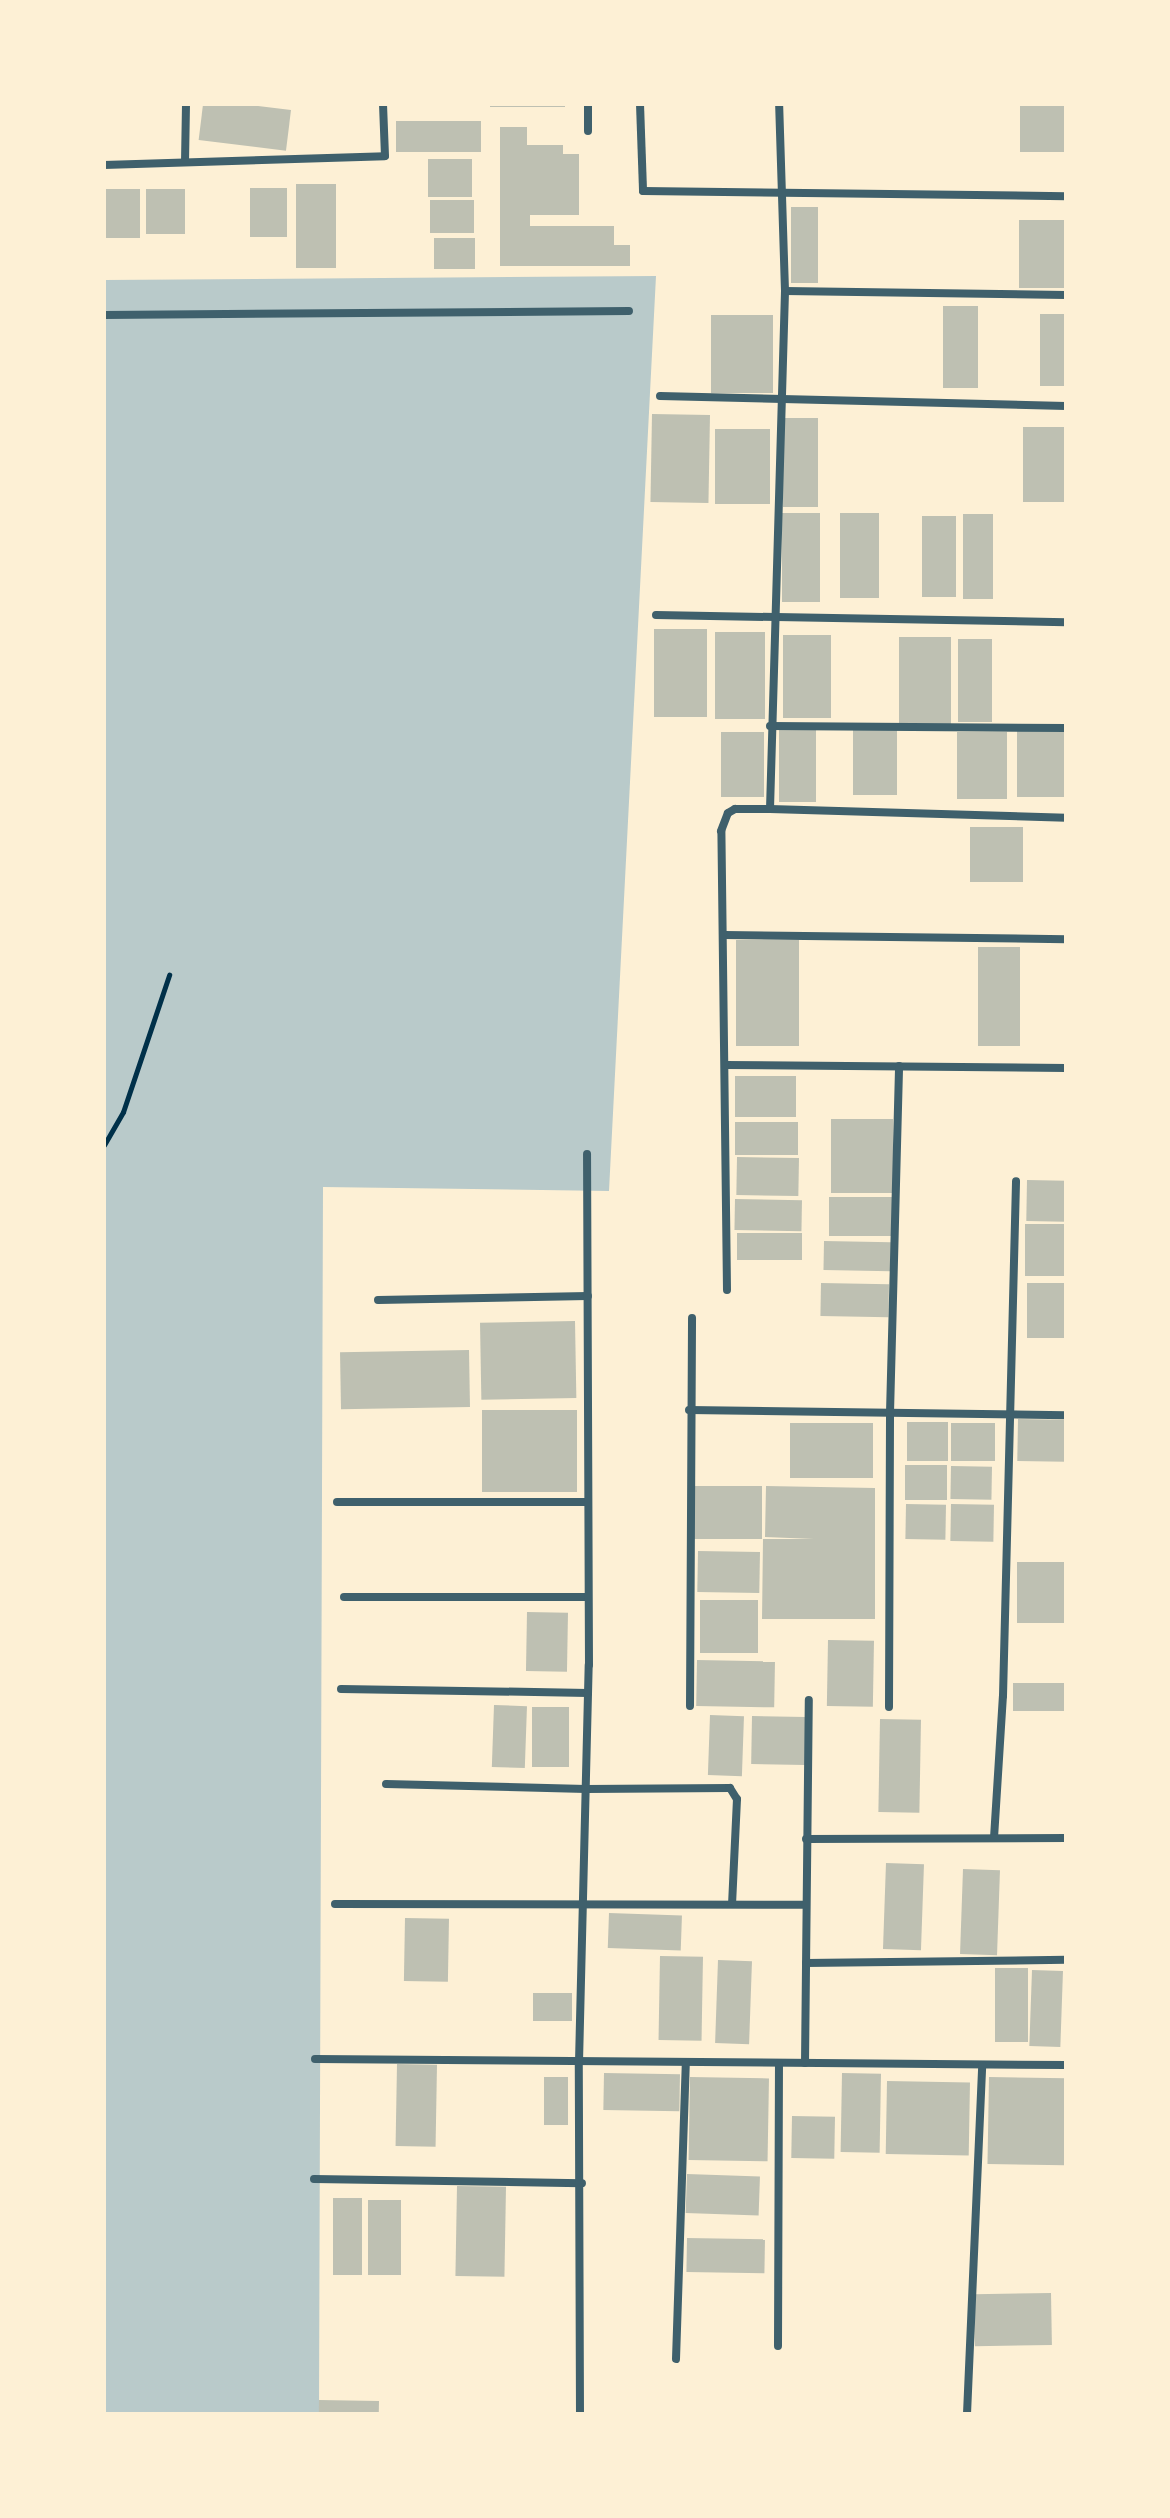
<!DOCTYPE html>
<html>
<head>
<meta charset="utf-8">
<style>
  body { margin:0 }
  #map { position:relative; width:1170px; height:2518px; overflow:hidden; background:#fdf0d5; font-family:"IBM Plex Serif",serif }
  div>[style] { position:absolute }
  .green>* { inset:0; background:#b9caca }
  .building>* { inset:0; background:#bec0b2; transform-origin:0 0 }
  .path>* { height:5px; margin:-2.5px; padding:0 2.5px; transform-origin:2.5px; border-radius:2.5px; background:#003049 }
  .minor>* { height:8px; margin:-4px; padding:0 4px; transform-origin:4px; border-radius:4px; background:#3f606c }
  span { translate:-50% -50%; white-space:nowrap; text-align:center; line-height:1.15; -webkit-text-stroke:8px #fdf0d5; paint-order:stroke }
  .frame { position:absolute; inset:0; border:106px solid #fdf0d5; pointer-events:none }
</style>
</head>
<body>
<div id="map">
  <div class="green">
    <div style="clip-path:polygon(656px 276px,609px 1191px,323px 1187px,319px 2414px,104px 2414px,104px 280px)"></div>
  </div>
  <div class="building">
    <div style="left:490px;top:104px;width:75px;height:3px"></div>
    <div style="left:1020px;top:104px;width:46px;height:48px"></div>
    <div style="left:291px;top:110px;width:41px;height:88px;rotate:97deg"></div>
    <div style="left:396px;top:121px;width:85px;height:31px"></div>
    <div style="clip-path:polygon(500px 127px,527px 127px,527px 145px,563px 145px,563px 154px,579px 154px,579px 215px,530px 215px,530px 226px,614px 226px,614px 245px,630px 245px,630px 266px,500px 266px)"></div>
    <div style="left:428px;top:159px;width:44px;height:38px"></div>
    <div style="left:296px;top:184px;width:40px;height:84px"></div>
    <div style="left:250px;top:188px;width:37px;height:49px"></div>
    <div style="left:104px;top:189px;width:36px;height:49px"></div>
    <div style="left:146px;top:189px;width:39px;height:45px"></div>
    <div style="left:430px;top:200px;width:44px;height:33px"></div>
    <div style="left:791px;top:207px;width:27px;height:76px"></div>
    <div style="left:1019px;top:220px;width:45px;height:68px"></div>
    <div style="left:434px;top:238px;width:41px;height:31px"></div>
    <div style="left:943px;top:306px;width:35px;height:82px"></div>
    <div style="left:1040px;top:314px;width:26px;height:72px"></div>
    <div style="left:711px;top:315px;width:62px;height:78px"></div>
    <div style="left:652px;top:414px;width:58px;height:88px;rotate:1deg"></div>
    <div style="left:783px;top:418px;width:35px;height:89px"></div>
    <div style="left:1023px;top:427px;width:41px;height:75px"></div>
    <div style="left:770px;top:429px;width:75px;height:55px;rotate:90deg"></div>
    <div style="left:782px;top:513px;width:38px;height:89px"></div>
    <div style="left:840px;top:513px;width:39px;height:85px"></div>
    <div style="left:963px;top:514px;width:30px;height:85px"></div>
    <div style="left:922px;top:516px;width:34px;height:81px"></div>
    <div style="left:654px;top:629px;width:53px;height:88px"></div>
    <div style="left:715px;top:632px;width:50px;height:87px"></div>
    <div style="left:783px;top:635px;width:48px;height:83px"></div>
    <div style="left:899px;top:637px;width:52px;height:88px"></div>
    <div style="left:958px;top:639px;width:34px;height:83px"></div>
    <div style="left:779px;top:728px;width:37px;height:74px"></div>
    <div style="left:853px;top:728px;width:44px;height:67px"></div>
    <div style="left:1017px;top:731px;width:49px;height:66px"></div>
    <div style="left:721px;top:732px;width:43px;height:65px"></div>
    <div style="left:957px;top:732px;width:50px;height:67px"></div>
    <div style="left:970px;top:827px;width:53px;height:55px"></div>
    <div style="left:736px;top:940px;width:63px;height:106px"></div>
    <div style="left:978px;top:947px;width:42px;height:99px"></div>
    <div style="left:735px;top:1076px;width:61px;height:41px"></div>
    <div style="left:831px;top:1119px;width:62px;height:74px"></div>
    <div style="left:735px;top:1122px;width:63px;height:33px"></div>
    <div style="left:737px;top:1157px;width:62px;height:38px;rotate:1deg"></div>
    <div style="left:1027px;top:1180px;width:39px;height:41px;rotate:1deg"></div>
    <div style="left:829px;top:1197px;width:65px;height:39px"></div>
    <div style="left:735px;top:1199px;width:67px;height:31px;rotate:1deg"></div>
    <div style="left:1025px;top:1224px;width:41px;height:52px"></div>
    <div style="left:737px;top:1233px;width:65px;height:27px"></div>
    <div style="left:824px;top:1241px;width:67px;height:29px;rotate:1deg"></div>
    <div style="left:821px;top:1283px;width:68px;height:33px;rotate:1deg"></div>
    <div style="left:1027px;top:1283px;width:39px;height:55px"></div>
    <div style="left:575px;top:1321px;width:77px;height:95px;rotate:89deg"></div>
    <div style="left:469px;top:1350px;width:57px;height:129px;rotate:89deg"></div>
    <div style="left:482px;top:1410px;width:95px;height:82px"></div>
    <div style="left:1018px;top:1419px;width:48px;height:42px;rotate:1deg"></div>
    <div style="left:907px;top:1422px;width:41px;height:39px"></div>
    <div style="left:790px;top:1423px;width:83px;height:55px"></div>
    <div style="left:951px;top:1423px;width:44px;height:38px"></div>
    <div style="left:905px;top:1465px;width:42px;height:35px"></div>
    <div style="left:951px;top:1466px;width:41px;height:33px;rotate:1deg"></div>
    <div style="left:692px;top:1486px;width:70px;height:53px"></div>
    <div style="clip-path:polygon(766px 1486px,875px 1488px,875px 1619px,762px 1619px,763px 1539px,814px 1539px,765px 1537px)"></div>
    <div style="left:906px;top:1504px;width:40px;height:35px;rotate:1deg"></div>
    <div style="left:951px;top:1504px;width:43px;height:37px;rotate:1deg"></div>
    <div style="left:698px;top:1551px;width:62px;height:41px;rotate:1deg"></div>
    <div style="left:1017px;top:1562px;width:49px;height:61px"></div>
    <div style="left:700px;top:1600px;width:58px;height:53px"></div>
    <div style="left:527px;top:1612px;width:41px;height:59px;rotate:1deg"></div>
    <div style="left:828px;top:1640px;width:46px;height:66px;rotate:1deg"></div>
    <div style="left:697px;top:1660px;width:78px;height:46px;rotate:1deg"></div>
    <div style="left:1013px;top:1683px;width:53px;height:28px"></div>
    <div style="left:494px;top:1705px;width:33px;height:62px;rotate:2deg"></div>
    <div style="left:532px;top:1707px;width:37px;height:60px"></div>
    <div style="left:710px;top:1715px;width:34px;height:60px;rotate:2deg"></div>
    <div style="left:752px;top:1716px;width:54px;height:48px;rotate:1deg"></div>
    <div style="left:880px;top:1719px;width:41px;height:93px;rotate:1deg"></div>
    <div style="left:886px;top:1863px;width:38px;height:86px;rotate:2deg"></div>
    <div style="left:963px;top:1869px;width:37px;height:85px;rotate:2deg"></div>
    <div style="left:609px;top:1913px;width:73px;height:35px;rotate:2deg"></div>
    <div style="left:405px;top:1918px;width:44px;height:63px;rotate:1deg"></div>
    <div style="left:660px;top:1956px;width:43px;height:84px;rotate:1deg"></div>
    <div style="left:718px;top:1960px;width:34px;height:83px;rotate:2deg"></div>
    <div style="left:995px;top:1968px;width:33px;height:74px"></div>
    <div style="left:1032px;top:1970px;width:31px;height:76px;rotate:2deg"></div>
    <div style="left:533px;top:1993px;width:39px;height:28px"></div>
    <div style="left:397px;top:2064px;width:40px;height:82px;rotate:1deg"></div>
    <div style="left:604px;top:2073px;width:76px;height:37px;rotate:1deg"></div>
    <div style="left:842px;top:2073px;width:39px;height:79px;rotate:1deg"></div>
    <div style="left:544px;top:2077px;width:24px;height:48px"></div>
    <div style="left:690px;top:2077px;width:79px;height:83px;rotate:1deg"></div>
    <div style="left:989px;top:2077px;width:77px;height:87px;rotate:1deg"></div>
    <div style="left:887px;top:2081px;width:83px;height:73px;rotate:1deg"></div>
    <div style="left:792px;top:2116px;width:43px;height:42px;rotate:1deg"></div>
    <div style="left:687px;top:2174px;width:73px;height:39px;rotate:2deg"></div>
    <div style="left:457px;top:2186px;width:49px;height:90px;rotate:1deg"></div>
    <div style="left:333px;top:2198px;width:29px;height:77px"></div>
    <div style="left:368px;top:2200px;width:33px;height:75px"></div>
    <div style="left:687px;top:2238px;width:78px;height:34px;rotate:1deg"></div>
    <div style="left:1051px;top:2293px;width:52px;height:77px;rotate:89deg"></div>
    <div style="left:319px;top:2400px;width:60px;height:14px;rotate:1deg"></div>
  </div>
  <div class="path">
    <div style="left:104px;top:1145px;width:38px;rotate:-60deg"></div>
    <div style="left:123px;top:1112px;width:145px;rotate:-71.4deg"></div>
  </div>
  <div class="minor">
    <div style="left:588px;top:104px;width:27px;rotate:90deg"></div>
    <div style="left:640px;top:104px;width:87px;rotate:88deg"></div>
    <div style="left:643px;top:191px;width:423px;rotate:0.7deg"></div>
    <div style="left:185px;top:162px;width:58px;rotate:-89deg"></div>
    <div style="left:104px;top:165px;width:281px;rotate:-1.8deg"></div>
    <div style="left:385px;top:156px;width:52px;rotate:-92.2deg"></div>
    <div style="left:785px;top:291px;width:281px;rotate:0.8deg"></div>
    <div style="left:104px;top:315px;width:525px;rotate:-0.44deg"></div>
    <div style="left:660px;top:396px;width:406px;rotate:1.4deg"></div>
    <div style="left:656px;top:615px;width:410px;rotate:1deg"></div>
    <div style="left:770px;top:726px;width:296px;rotate:0.4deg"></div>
    <div style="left:770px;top:809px;width:518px;rotate:-88.34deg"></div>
    <div style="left:785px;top:291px;width:187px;rotate:-91.8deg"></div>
    <div style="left:725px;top:935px;width:341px;rotate:0.7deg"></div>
    <div style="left:725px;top:1065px;width:341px;rotate:0.5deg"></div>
    <div style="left:727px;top:1290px;width:459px;rotate:-90.7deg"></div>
    <div style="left:721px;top:831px;width:19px;rotate:-69deg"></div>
    <div style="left:728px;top:813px;width:8px;rotate:-30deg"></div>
    <div style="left:735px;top:809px;width:35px"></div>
    <div style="left:770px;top:809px;width:296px;rotate:1.7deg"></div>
    <div style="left:378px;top:1300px;width:210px;rotate:-1.1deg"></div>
    <div style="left:689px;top:1410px;width:377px;rotate:0.8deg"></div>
    <div style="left:337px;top:1502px;width:251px"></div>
    <div style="left:344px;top:1597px;width:244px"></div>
    <div style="left:341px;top:1689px;width:247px;rotate:0.9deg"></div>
    <div style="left:690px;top:1706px;width:388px;rotate:-89.7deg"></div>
    <div style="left:889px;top:1707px;width:294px;rotate:-89.8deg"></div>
    <div style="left:890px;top:1413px;width:347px;rotate:-88.5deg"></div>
    <div style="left:386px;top:1784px;width:200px;rotate:1.4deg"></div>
    <div style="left:586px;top:1789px;width:144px;rotate:-0.4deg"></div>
    <div style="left:730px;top:1788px;width:13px;rotate:58deg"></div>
    <div style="left:737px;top:1799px;width:105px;rotate:92.7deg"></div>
    <div style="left:994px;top:1838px;width:142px;rotate:-86.4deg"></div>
    <div style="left:1003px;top:1696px;width:515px;rotate:-88.55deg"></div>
    <div style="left:806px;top:1839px;width:260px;rotate:-0.2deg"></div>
    <div style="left:335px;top:1904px;width:470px;rotate:0.1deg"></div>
    <div style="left:806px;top:1963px;width:260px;rotate:-0.7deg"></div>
    <div style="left:315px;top:2059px;width:751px;rotate:0.46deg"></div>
    <div style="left:805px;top:2063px;width:363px;rotate:-89.4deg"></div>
    <div style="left:314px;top:2179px;width:268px;rotate:0.9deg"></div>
    <div style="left:778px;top:2346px;width:283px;rotate:-89.8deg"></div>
    <div style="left:676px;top:2359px;width:296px;rotate:-88.1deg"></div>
    <div style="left:580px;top:2414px;width:352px;rotate:-90.2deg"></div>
    <div style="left:579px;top:2062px;width:397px;rotate:-88.6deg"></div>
    <div style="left:589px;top:1665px;width:511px;rotate:-90.22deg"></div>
    <div style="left:967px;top:2414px;width:349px;rotate:-87.5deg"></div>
  </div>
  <div class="frame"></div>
</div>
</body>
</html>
